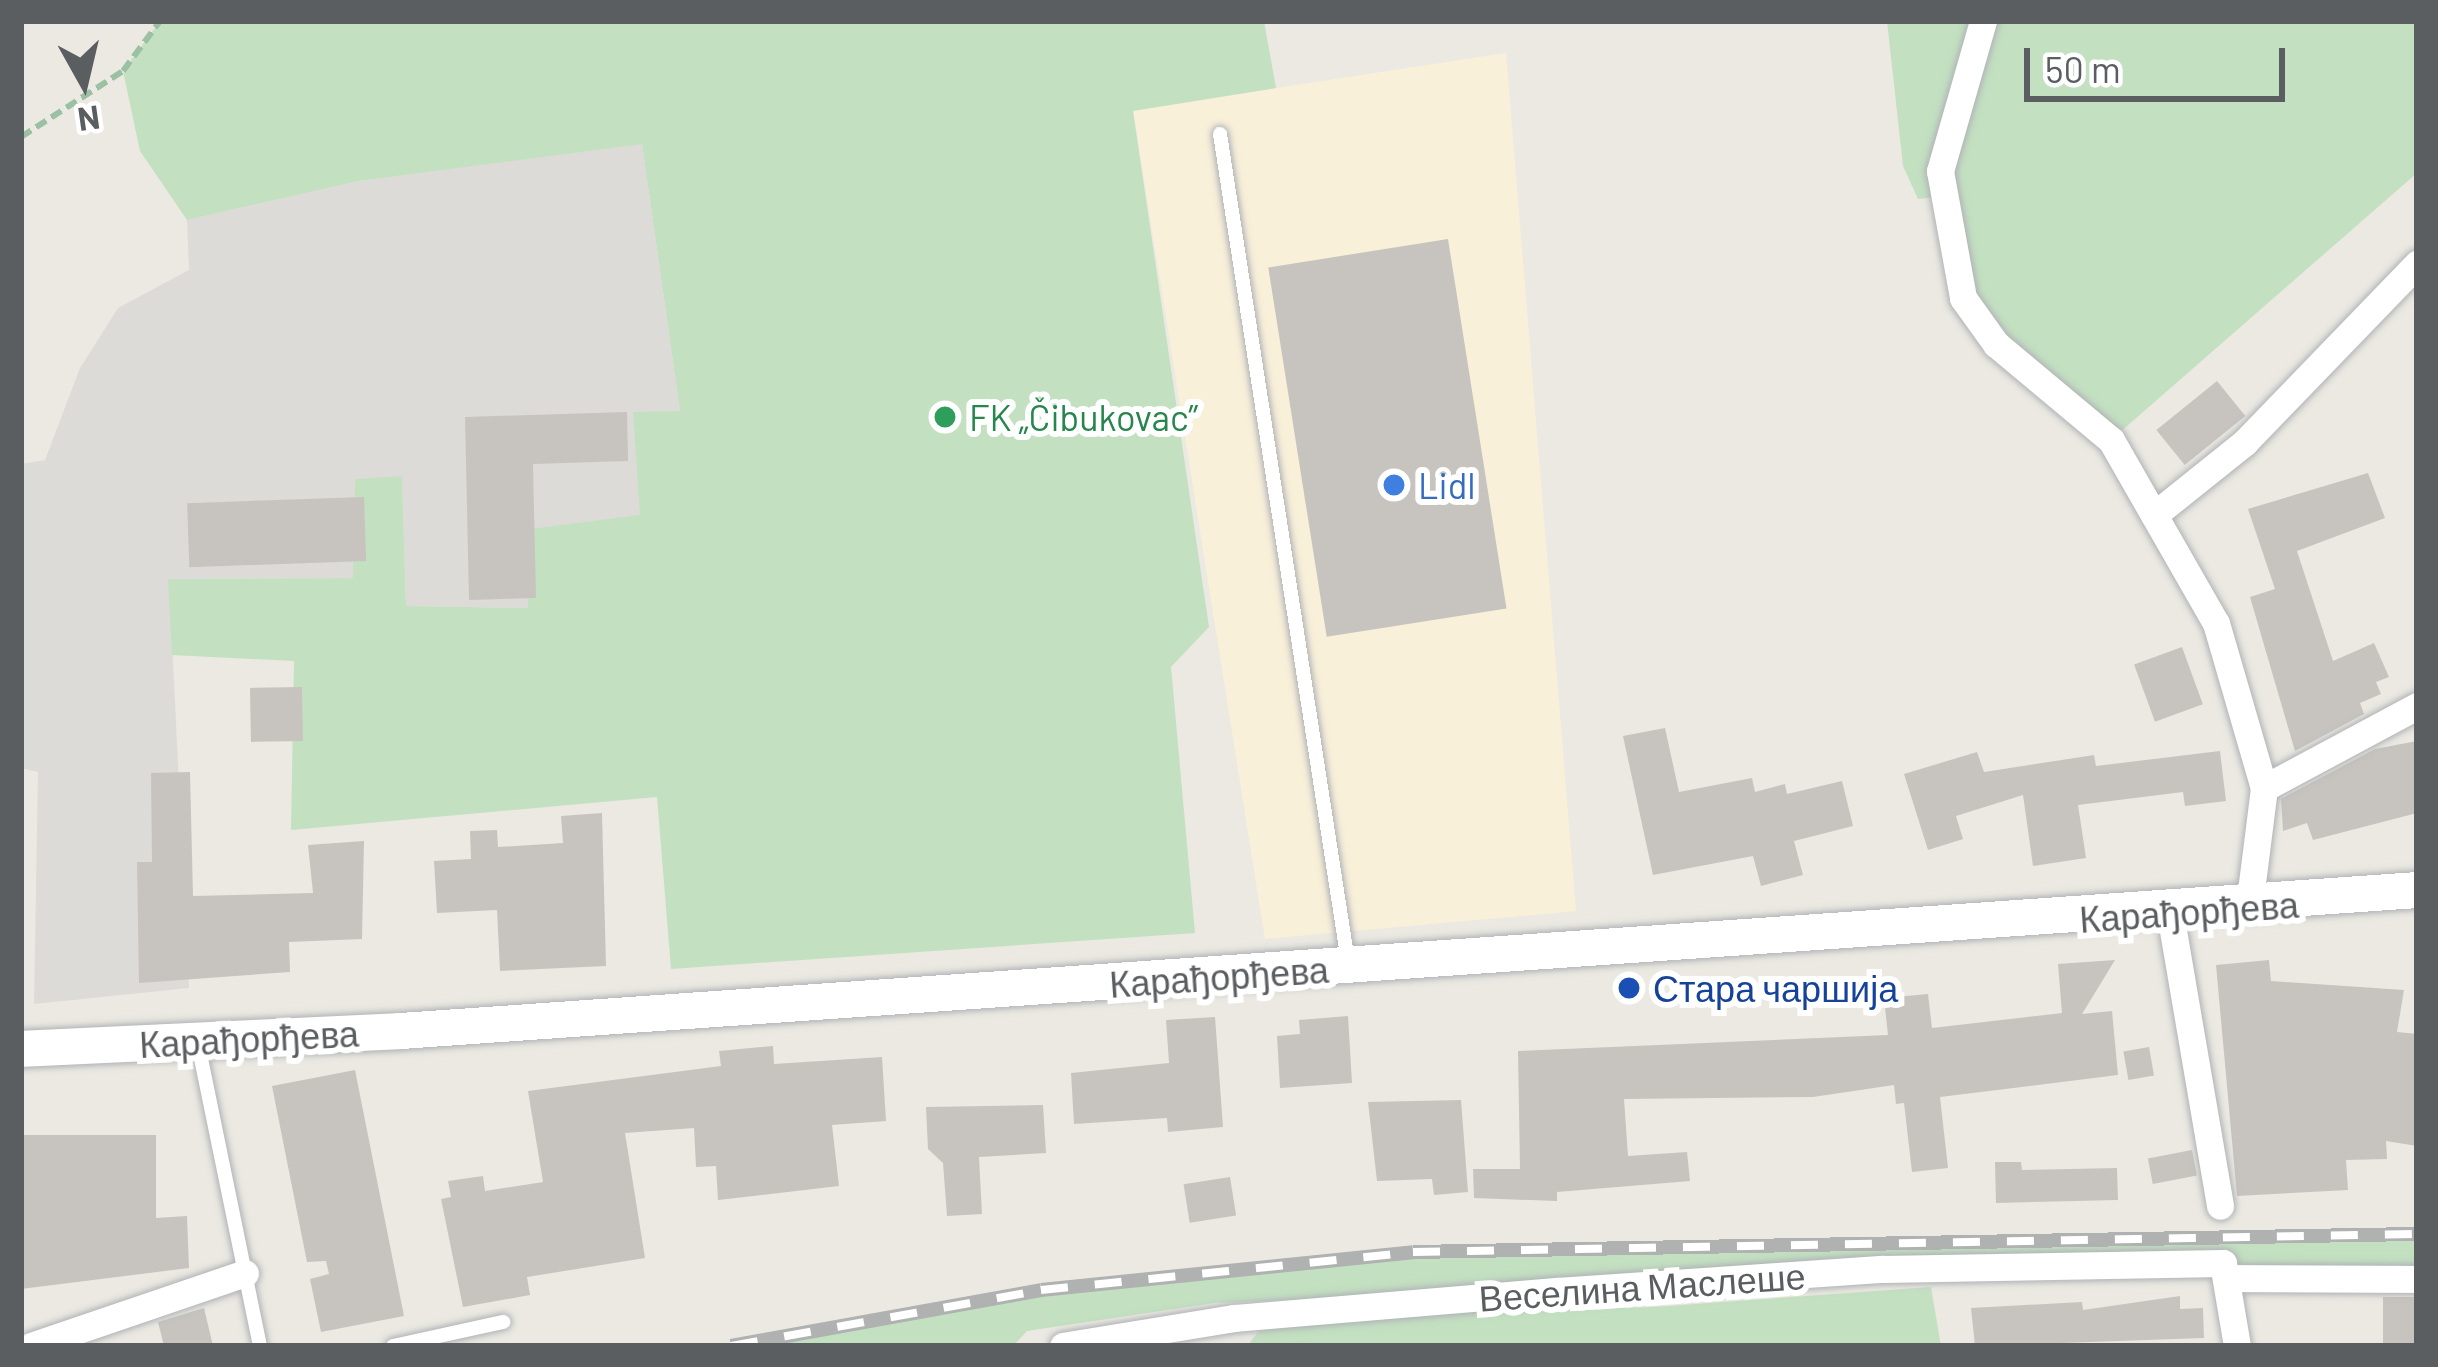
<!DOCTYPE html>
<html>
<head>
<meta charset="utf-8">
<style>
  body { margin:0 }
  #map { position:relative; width:2438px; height:1367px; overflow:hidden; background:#ebe9e2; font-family:Barlow,sans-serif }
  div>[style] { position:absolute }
  .commercial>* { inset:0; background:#f9f0da }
  .industrial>* { inset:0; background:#dddbd7 }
  .green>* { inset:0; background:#c3e0c1 }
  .building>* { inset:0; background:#c7c4bf; transform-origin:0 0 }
  .path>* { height:6px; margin-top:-3px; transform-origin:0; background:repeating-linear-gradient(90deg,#9cc0a4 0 12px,transparent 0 18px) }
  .roads { filter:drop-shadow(0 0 3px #b0b3b6) drop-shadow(0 0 3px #b0b3b6) }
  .service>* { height:14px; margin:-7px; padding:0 7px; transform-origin:7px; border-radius:7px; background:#fff }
  .minor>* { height:27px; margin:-13.5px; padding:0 13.5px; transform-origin:13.5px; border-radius:13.5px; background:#fff }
  .tertiary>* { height:36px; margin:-18px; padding:0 18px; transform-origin:18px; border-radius:18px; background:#fff }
  .rail>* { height:14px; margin-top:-7px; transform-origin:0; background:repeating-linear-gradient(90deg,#fff 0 27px,#b0b1b1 0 54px); box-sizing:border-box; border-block:3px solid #b0b1b1 }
  .dots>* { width:33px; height:33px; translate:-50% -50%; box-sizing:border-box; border:6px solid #fff; border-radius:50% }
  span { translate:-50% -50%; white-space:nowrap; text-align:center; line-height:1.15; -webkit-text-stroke:12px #fff; paint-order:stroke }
  .leisure-label { font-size:36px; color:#27864d }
  .left { translate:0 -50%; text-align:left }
  .shop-label { font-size:36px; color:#366cbe }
  .street-label { font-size:36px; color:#5b5e61 }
  .transit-label { font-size:36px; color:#164399 }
  .frame { position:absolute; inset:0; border:24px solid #5b5e61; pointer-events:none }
  .north { position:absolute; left:24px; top:24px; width:120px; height:120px; -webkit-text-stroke:9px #fff; paint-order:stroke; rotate:172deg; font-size:33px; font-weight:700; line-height:48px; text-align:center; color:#5b5e61 }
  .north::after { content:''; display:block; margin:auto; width:42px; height:54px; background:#5b5e61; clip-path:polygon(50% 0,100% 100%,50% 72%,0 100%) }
  .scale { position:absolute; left:2024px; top:48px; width:261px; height:54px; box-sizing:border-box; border:6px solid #5b5e61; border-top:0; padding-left:15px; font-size:36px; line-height:42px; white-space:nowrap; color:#5b5e61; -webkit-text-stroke:9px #fff; paint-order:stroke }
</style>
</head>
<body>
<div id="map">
  <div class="commercial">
    <div style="clip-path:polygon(1506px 53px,1576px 911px,1265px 939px,1133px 110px)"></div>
  </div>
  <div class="industrial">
    <div style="clip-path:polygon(642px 143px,680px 411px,633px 413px,641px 515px,529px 608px,406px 606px,402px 477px,355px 479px,354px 578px,169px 579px,189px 988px,34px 1004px,38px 772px,21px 768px,21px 464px,45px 460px,80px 368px,118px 308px,189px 270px,187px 220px,359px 181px)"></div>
  </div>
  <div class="green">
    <div style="clip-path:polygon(160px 21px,1264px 21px,1276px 88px,1133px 111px,1209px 627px,1171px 667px,1195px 933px,671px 969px,657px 797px,291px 830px,294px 661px,172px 655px,168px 579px,353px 578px,355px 479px,402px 476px,406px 606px,528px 608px,530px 529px,640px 515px,633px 412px,680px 411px,642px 144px,359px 181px,187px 220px,140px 151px,123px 71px)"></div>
    <div style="clip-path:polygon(1887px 21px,2417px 21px,2417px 173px,2111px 440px,1963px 298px,1945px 196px,1918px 199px,1903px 166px)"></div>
    <div style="clip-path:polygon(2417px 1239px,2417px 1280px,2223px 1264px,1214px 1303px,1027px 1331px,1013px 1346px,731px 1346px,1041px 1290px,1413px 1252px)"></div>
    <div style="clip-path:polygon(1931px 1287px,1941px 1346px,1247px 1346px,1259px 1331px,1414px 1313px,1654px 1307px)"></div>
  </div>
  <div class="building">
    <div style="left:1448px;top:239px;width:374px;height:182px;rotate:81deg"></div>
    <div style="left:2217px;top:381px;width:45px;height:78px;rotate:51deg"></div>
    <div style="clip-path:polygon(627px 412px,628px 461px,533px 464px,536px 598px,469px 600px,465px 417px)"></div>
    <div style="clip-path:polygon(2368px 473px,2385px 518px,2297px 551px,2333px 661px,2374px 643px,2389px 677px,2376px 682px,2381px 694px,2360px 703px,2364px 714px,2295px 751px,2250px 597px,2275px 589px,2248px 509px)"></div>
    <div style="left:364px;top:497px;width:64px;height:177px;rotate:88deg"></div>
    <div style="left:2182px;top:647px;width:61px;height:51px;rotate:70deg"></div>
    <div style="left:302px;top:687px;width:54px;height:52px;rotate:89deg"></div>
    <div style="clip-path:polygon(1665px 728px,1679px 792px,1752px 778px,1755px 792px,1785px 784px,1787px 794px,1842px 781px,1853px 826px,1794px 841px,1803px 875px,1761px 886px,1753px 856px,1653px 875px,1623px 736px)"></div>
    <div style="clip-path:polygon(2417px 741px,2417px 813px,2313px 840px,2307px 823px,2283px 831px,2281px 799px,2375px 749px)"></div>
    <div style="clip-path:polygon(2220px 751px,2226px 801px,2185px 806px,2183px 792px,2078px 805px,2086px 858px,2033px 866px,2023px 795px,1956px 816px,1963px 839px,1928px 850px,1904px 774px,1977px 752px,1984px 772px,2094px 755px,2096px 766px)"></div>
    <div style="clip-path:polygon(190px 772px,193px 896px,313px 893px,308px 845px,364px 841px,362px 939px,289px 942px,290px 972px,139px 983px,137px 862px,152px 862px,151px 773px)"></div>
    <div style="clip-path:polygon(602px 813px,606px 966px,500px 971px,497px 910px,437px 913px,434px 861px,471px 859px,470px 831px,497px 830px,498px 847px,563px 843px,561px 816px)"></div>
    <div style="clip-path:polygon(2115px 960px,2082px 1014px,2112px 1011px,2118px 1075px,1940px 1097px,1948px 1168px,1912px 1172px,1904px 1103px,1896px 1104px,1894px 1085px,1813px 1097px,1624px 1099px,1628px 1156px,1687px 1152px,1690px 1181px,1557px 1192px,1557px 1201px,1474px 1198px,1473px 1169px,1520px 1169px,1518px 1051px,1888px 1035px,1884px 998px,1928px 994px,1932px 1028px,2062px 1013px,2058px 964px)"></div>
    <div style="clip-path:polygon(2269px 960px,2271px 981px,2404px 990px,2397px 1032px,2417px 1034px,2417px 1146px,2386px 1141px,2387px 1159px,2346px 1160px,2348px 1190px,2237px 1196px,2216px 965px)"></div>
    <div style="clip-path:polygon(1348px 1016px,1352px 1083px,1280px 1088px,1277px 1036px,1300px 1034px,1299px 1020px)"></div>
    <div style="clip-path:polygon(1215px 1017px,1223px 1127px,1168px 1132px,1167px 1118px,1074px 1124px,1071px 1073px,1169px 1063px,1166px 1020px)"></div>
    <div style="clip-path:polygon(773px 1046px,774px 1064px,882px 1057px,886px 1121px,832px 1125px,839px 1186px,718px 1200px,716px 1166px,696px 1167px,694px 1128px,625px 1133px,645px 1258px,527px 1277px,530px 1295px,463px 1307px,441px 1199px,451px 1197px,448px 1181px,483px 1176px,485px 1191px,543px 1182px,528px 1091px,721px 1066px,719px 1051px)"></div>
    <div style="left:2149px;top:1047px;width:29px;height:26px;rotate:80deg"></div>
    <div style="clip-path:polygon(355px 1070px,404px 1316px,321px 1332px,310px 1279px,329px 1274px,326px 1261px,307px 1262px,272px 1086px)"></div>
    <div style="clip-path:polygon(1461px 1100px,1468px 1192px,1434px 1195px,1432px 1179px,1377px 1181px,1368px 1102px)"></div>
    <div style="clip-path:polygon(1043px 1105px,1046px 1153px,979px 1157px,982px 1214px,947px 1216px,943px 1163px,928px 1149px,926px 1107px)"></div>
    <div style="clip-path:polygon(21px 1135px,156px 1135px,156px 1218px,187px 1216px,189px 1268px,21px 1289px)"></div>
    <div style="left:2192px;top:1150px;width:26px;height:45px;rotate:79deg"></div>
    <div style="clip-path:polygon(1995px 1162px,2021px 1162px,2022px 1170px,2117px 1168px,2118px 1200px,1996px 1203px)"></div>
    <div style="left:1230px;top:1177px;width:39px;height:47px;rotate:81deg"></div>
    <div style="clip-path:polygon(2180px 1296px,2180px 1309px,2203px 1308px,2204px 1338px,1975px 1346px,1971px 1308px,2082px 1302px,2083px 1310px)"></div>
    <div style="left:2383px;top:1297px;width:34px;height:49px"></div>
    <div style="clip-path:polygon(204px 1308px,213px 1346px,164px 1346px,158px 1322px)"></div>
  </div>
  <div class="path">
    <div style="left:21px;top:137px;width:121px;rotate:-32.9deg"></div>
    <div style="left:123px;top:71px;width:62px;rotate:-53.5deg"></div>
  </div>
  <div class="roads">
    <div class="service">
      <div style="left:1220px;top:134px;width:838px;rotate:81.21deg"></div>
      <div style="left:198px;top:1044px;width:308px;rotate:78.4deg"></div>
      <div style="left:393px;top:1346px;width:113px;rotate:-12.3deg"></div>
    </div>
    <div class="minor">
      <div style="left:1983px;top:21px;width:156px;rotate:106deg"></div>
      <div style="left:1940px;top:171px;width:129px;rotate:79.7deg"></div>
      <div style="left:1963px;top:298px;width:57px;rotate:54.3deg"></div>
      <div style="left:1996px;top:344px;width:150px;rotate:39.9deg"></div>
      <div style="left:2111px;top:440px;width:211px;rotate:60.2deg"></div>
      <div style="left:2216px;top:623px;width:172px;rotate:73.8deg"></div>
      <div style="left:2264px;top:788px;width:120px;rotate:97.2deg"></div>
      <div style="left:2154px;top:515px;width:117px;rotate:-38.7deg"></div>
      <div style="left:2245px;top:442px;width:248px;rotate:-46deg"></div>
      <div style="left:2264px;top:788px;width:174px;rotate:-28.2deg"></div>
      <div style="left:2170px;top:913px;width:297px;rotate:80.3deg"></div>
      <div style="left:2226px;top:1278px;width:191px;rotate:0.3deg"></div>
      <div style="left:31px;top:1346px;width:226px;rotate:-18.8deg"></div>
      <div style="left:1063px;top:1346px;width:173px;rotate:-9.3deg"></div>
      <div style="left:1234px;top:1318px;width:324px;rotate:-4.8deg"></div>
      <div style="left:1557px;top:1291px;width:327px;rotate:-3.9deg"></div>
      <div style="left:1883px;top:1269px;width:340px;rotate:-1deg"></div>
      <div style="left:2223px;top:1263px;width:84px;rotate:80.4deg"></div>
    </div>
    <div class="tertiary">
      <div style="left:21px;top:1049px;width:380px;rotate:-2.7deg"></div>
      <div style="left:401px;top:1031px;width:2021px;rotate:-4deg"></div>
    </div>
  </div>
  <div class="rail">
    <div style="left:731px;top:1346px;width:315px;rotate:-10.2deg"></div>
    <div style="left:1041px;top:1290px;width:374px;rotate:-5.8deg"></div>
    <div style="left:1413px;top:1252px;width:1004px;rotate:-1.03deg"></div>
  </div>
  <div class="dots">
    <div style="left:945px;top:417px;background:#2e9e5b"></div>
    <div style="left:1394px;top:485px;background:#3f7fe0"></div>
    <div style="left:1629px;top:988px;background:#1a4fb4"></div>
  </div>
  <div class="leisure-label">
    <span class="left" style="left:969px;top:417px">FK „Čibukovac”</span>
  </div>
  <div class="shop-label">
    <span class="left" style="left:1418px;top:485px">Lidl</span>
  </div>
  <div class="street-label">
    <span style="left:2189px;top:911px;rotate:-4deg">Карађорђева</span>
    <span style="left:1219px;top:976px;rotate:-4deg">Карађорђева</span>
    <span style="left:249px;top:1038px;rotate:-3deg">Карађорђева</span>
    <span style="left:1642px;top:1286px;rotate:-4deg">Веселина Маслеше</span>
  </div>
  <div class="transit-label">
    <span class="left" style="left:1653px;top:988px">Стара чаршија</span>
  </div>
  <div class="frame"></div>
  <div class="north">N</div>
  <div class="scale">50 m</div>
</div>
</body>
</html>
